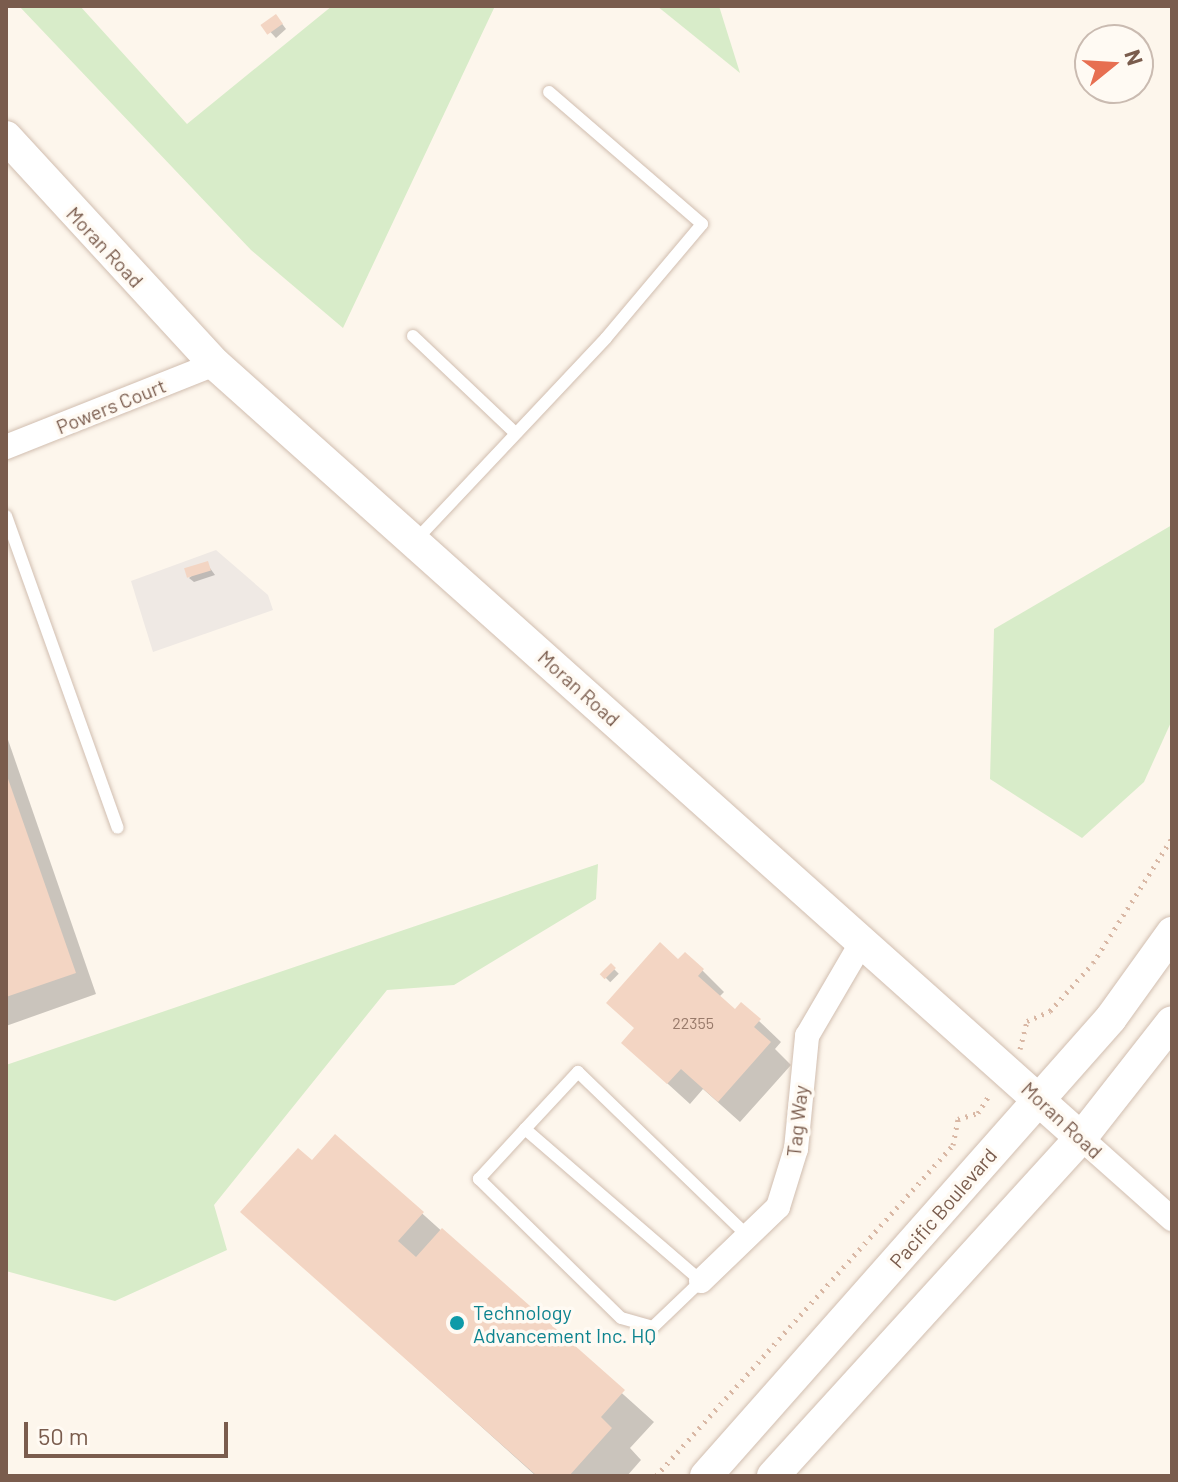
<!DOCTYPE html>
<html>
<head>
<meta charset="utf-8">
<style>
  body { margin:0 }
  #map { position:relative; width:1178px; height:1482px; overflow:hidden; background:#fdf6ec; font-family:Barlow,sans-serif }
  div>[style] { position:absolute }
  .industrial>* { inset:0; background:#efe9e4 }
  .green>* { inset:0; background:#d8ecc9 }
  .shadow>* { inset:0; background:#0003; transform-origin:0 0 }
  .building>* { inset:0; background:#f3d5c3; transform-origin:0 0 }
  .path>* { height:5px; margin-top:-2.5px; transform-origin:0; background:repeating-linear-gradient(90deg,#d9b8a5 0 2px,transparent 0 8px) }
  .roads { filter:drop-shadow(0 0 2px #d1beb0) drop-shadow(0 0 2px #d1beb0) }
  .lane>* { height:12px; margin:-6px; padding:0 6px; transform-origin:6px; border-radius:6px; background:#fff }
  .street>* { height:24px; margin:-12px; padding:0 12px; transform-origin:12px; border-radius:12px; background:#fff }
  .secondary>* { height:32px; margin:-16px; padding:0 16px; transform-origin:16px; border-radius:16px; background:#fff }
  .dots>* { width:22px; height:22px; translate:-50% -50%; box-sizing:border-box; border:4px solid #fffaf3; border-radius:50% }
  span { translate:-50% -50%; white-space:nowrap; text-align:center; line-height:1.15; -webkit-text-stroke:7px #fffaf3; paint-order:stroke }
  .number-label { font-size:16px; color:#987a6a }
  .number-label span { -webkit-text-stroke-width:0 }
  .street-label { font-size:20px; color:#7a5c4d }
  .culture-label { font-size:20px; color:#0d838f }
  .left { translate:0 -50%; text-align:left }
  .frame { position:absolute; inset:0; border:8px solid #7a5c4d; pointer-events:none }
  .north { position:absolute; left:1074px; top:24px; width:80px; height:80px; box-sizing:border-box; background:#fffaf3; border:2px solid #cabbb1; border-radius:50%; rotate:72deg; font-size:22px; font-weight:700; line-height:32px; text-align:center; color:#7a5c4d }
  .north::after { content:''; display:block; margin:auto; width:28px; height:36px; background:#e76f51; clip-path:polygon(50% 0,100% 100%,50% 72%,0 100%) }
  .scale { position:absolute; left:24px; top:1422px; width:204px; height:36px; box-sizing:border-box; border:4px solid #7a5c4d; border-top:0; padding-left:10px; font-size:24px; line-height:28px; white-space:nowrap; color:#7a5c4d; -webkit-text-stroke:6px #fffaf3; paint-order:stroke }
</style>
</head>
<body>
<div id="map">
  <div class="industrial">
    <div style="clip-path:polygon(216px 550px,268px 595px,273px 610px,153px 652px,131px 581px)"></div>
  </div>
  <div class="green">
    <div style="clip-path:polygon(19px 6px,80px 6px,187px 124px,332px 6px,495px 6px,343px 328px,251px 250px)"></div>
    <div style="clip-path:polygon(657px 6px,719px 6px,740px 73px)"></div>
    <div style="clip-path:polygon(1172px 525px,1172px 720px,1144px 782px,1082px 838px,990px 779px,994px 629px)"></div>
    <div style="clip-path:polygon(598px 864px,596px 899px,454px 985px,387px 990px,214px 1205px,227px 1250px,115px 1301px,6px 1271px,6px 1065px)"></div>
  </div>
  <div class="shadow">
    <div style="clip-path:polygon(280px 21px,286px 29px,276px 38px,264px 25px)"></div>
    <div style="clip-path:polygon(207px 564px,215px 575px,194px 582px,189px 578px)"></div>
    <div style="clip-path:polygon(6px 734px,96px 994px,6px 1026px)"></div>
    <div style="clip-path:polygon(679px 962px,702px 970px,724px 992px,719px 997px,735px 1012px,759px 1021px,781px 1042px,775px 1049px,791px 1065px,740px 1122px,703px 1089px,690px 1104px,646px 1064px,636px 1029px)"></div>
    <div style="left:611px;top:966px;width:11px;height:12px;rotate:45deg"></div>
    <div style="clip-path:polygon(336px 1136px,654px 1422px,630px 1448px,641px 1460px,627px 1476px,536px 1476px,243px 1212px,312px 1163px)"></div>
  </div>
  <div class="building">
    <div style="left:276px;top:14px;width:12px;height:19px;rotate:55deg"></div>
    <div style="left:208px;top:561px;width:10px;height:25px;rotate:73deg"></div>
    <div style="clip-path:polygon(6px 773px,76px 973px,6px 997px)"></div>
    <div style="clip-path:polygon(660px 942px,678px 959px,685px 952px,704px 969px,698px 976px,735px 1009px,741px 1002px,761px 1019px,754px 1027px,771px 1042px,718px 1102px,681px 1069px,667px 1084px,621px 1043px,634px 1028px,606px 1003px)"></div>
    <div style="left:611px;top:963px;width:7px;height:16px;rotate:45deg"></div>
    <div style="clip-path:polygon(335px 1134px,424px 1212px,398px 1241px,416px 1257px,442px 1228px,625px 1390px,601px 1417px,612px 1428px,569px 1476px,537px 1476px,240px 1212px,298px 1148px,312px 1160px)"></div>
  </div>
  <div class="path">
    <div style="left:1020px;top:1049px;width:29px;rotate:-76deg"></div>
    <div style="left:1027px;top:1021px;width:25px;rotate:-23deg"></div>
    <div style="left:1050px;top:1011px;width:64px;rotate:-48.1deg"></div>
    <div style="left:1093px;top:963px;width:148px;rotate:-57.7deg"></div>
    <div style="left:656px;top:1476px;width:445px;rotate:-48.1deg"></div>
    <div style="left:953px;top:1145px;width:26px;rotate:-79deg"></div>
    <div style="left:958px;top:1119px;width:21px;rotate:-17deg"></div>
    <div style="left:978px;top:1113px;width:22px;rotate:-58deg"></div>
  </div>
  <div class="roads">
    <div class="lane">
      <div style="left:413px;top:336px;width:139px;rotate:43.5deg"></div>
      <div style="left:6px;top:516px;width:331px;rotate:70.3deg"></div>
      <div style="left:414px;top:542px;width:280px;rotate:-46.7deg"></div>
      <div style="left:606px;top:338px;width:149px;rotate:-49.9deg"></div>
      <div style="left:702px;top:224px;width:202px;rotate:-139.2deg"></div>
      <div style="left:525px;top:1129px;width:233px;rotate:40.8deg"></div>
      <div style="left:701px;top:1281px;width:66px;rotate:136.2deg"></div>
      <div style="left:653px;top:1327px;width:33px;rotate:-164deg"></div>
      <div style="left:621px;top:1318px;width:199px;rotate:-135.6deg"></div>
      <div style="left:479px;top:1179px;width:68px;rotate:-47.4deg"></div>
      <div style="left:525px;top:1129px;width:78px;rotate:-47.1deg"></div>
      <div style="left:578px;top:1072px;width:235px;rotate:44deg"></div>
    </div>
    <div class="street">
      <div style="left:6px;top:447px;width:225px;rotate:-21.7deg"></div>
      <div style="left:1081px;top:1138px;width:122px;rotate:41.7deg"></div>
      <div style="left:701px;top:1281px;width:107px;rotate:-43.9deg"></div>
      <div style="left:778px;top:1207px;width:61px;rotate:-72.8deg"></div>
      <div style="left:796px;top:1149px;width:114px;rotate:-84.4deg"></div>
      <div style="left:807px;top:1036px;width:109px;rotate:-59.7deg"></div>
    </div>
    <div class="secondary">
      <div style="left:6px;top:137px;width:309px;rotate:47.4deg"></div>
      <div style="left:215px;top:364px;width:1161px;rotate:41.79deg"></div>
      <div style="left:706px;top:1476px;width:611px;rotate:-48.51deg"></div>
      <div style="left:1111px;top:1018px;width:105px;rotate:-54.3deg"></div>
      <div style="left:773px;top:1476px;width:457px;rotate:-47.7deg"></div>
      <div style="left:1081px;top:1138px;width:147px;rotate:-51.9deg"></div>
    </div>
  </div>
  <div class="dots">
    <div style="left:457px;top:1323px;background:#0f9aa8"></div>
  </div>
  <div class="number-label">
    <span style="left:693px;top:1023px">22355</span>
  </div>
  <div class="street-label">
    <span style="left:105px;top:247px;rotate:47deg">Moran Road</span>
    <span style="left:111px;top:406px;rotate:-22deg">Powers Court</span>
    <span style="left:579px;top:688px;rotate:42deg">Moran Road</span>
    <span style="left:1062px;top:1120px;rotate:43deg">Moran Road</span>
    <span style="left:797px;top:1121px;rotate:-84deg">Tag Way</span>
    <span style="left:943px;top:1208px;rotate:-49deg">Pacific Boulevard</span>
  </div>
  <div class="culture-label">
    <span class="left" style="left:473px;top:1324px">Technology<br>Advancement Inc. HQ</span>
  </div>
  <div class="frame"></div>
  <div class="north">N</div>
  <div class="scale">50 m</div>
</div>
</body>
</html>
